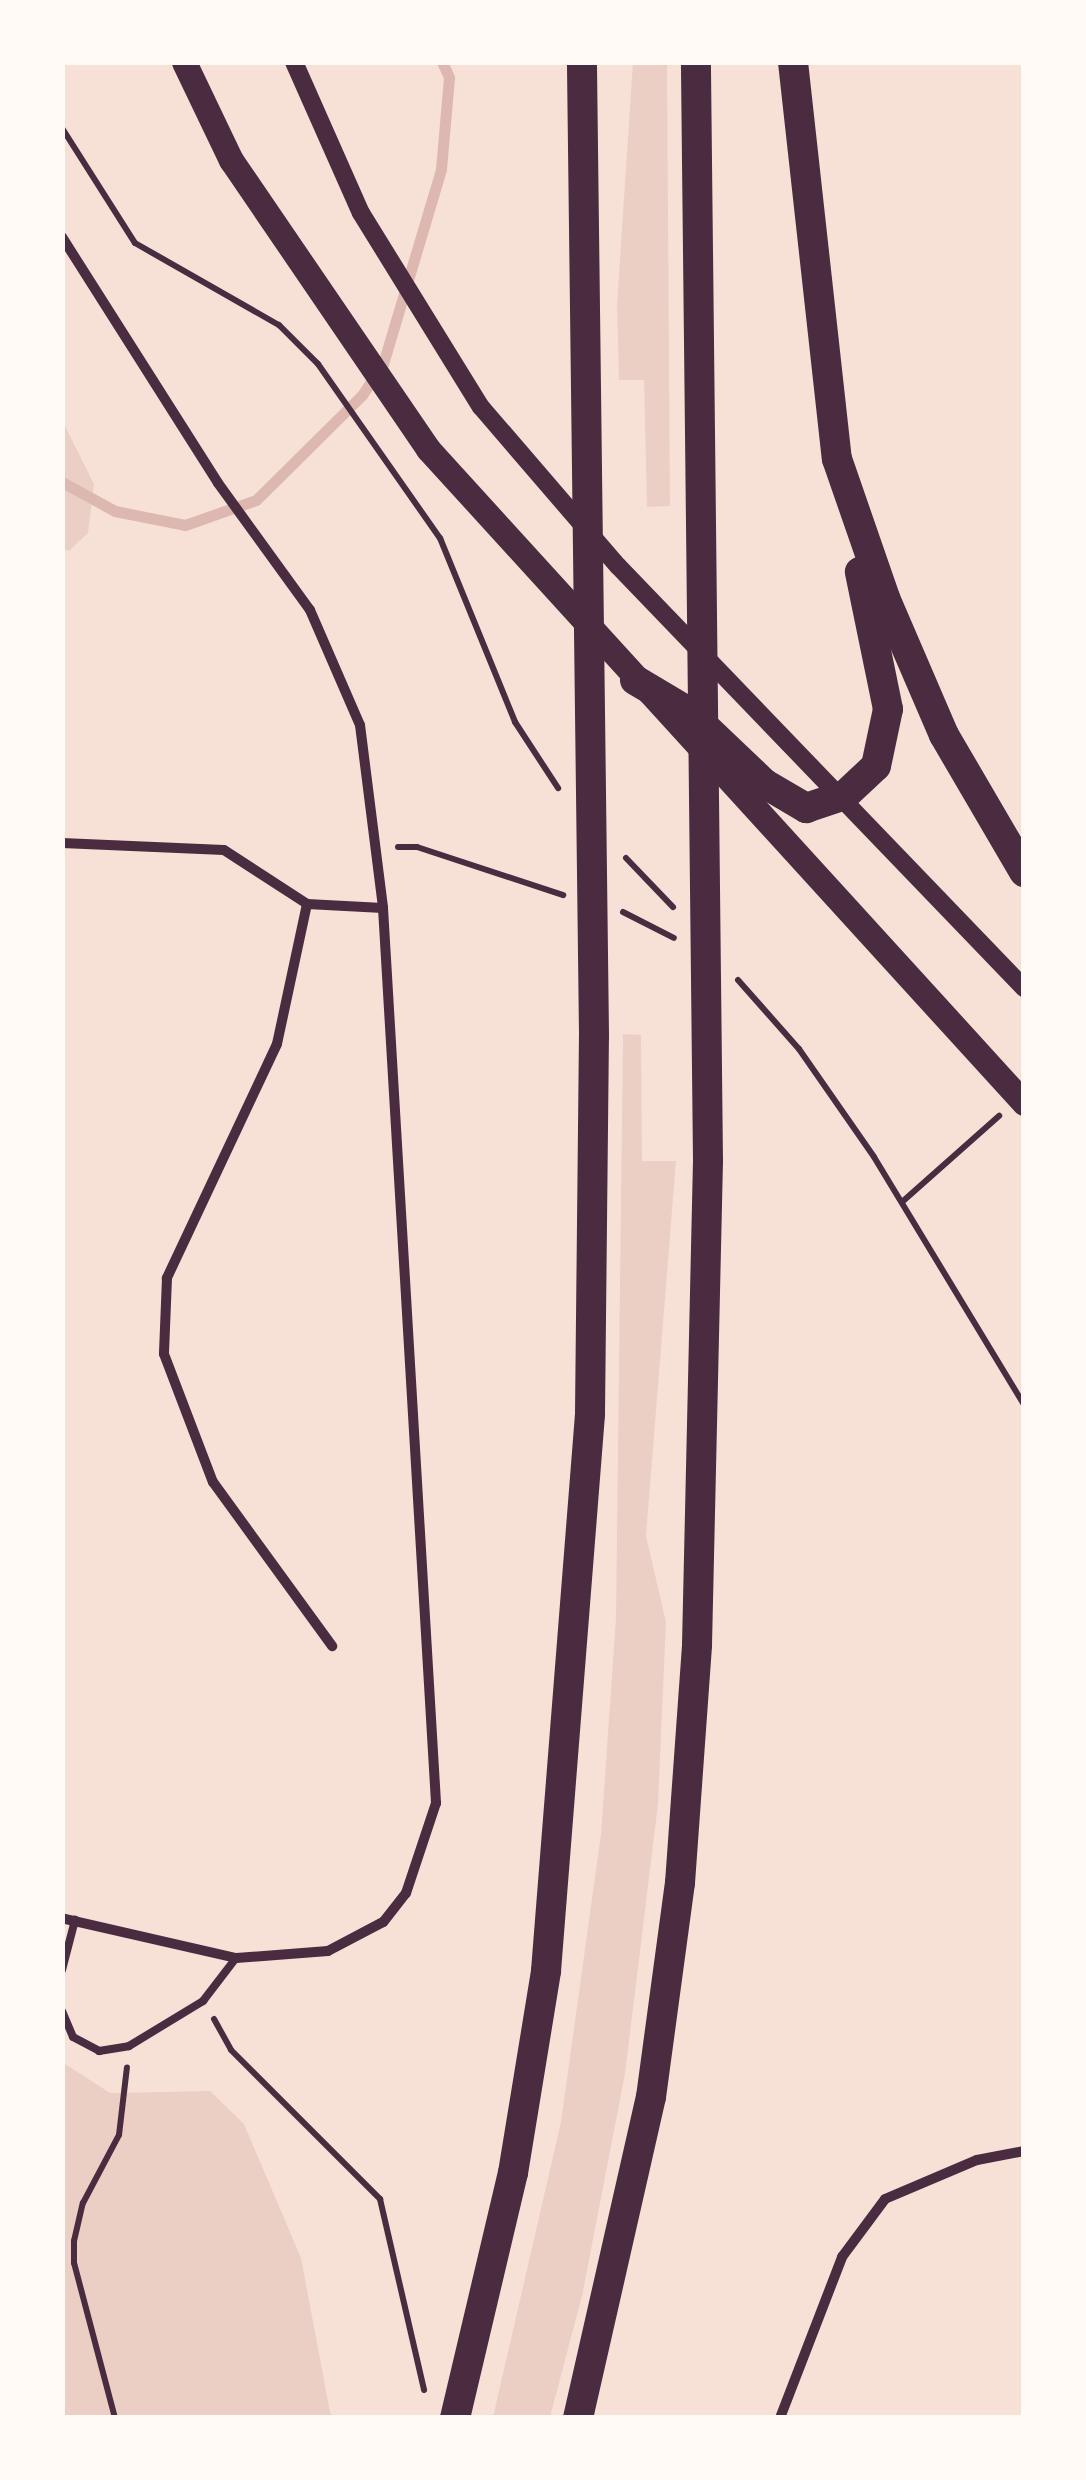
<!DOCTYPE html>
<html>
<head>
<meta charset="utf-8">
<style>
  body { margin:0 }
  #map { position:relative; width:1086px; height:2480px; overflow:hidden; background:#f7e1d7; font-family:"Alegreya Sans",sans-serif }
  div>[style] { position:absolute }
  .green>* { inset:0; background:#ebcfc5 }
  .stream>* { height:11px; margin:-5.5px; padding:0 5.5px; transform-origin:5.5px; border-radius:5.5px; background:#dcb8b0 }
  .path>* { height:6px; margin:-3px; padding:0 3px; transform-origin:3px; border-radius:3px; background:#4a2c40 }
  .service>* { height:8px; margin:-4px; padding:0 4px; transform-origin:4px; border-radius:4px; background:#4a2c40 }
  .minor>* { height:10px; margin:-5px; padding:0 5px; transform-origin:5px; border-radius:5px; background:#4a2c40 }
  .tertiary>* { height:18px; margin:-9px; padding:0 9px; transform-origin:9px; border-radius:9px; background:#4a2c40 }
  .primary>* { height:25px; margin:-12.5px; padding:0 12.5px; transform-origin:12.5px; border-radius:12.5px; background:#4a2c40 }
  .motorway>* { height:30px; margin:-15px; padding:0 15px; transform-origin:15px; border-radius:15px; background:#4a2c40 }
  span { translate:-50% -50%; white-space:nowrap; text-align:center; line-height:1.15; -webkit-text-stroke:8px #fffaf5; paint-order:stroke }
  .frame { position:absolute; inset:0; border:65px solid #fffaf5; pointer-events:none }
</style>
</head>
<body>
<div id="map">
  <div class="green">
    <div style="clip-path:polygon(633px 62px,667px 63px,670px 506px,647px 507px,644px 380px,619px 380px,617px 304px)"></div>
    <div style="clip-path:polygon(62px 420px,94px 484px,88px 533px,69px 551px,63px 548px)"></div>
    <div style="clip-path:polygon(623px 1034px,641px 1035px,642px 1161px,676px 1161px,646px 1536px,666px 1622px,658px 1804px,625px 2074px,582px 2296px,550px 2417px,493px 2417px,561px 2122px,601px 1834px,616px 1618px)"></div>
    <div style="clip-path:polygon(62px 2062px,110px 2093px,210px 2091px,244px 2124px,301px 2258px,331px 2417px,63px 2417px)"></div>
  </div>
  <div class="stream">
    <div style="left:62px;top:482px;width:60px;rotate:28.7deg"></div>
    <div style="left:115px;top:511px;width:71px;rotate:11.3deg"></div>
    <div style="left:185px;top:525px;width:75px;rotate:-19.4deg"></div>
    <div style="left:256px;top:500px;width:149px;rotate:-44.7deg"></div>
    <div style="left:362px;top:395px;width:37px;rotate:-56deg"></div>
    <div style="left:383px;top:364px;width:203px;rotate:-73.4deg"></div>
    <div style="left:441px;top:169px;width:92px;rotate:-85deg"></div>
    <div style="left:449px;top:77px;width:17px;rotate:-115deg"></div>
  </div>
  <div class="path">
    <div style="left:62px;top:128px;width:136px;rotate:57.6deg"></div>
    <div style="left:135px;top:243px;width:166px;rotate:29.7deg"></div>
    <div style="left:279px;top:325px;width:55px;rotate:45deg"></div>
    <div style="left:318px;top:364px;width:213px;rotate:55deg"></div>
    <div style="left:440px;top:538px;width:199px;rotate:67.8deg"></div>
    <div style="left:515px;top:722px;width:79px;rotate:56.9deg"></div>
    <div style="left:398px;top:847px;width:19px"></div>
    <div style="left:417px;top:847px;width:154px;rotate:18.2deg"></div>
    <div style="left:626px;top:858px;width:68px;rotate:46.2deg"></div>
    <div style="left:623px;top:912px;width:57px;rotate:27deg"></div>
    <div style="left:738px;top:980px;width:92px;rotate:48.5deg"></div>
    <div style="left:799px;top:1049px;width:131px;rotate:55.2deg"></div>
    <div style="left:874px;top:1157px;width:290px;rotate:58.8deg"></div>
    <div style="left:902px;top:1202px;width:130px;rotate:-41.6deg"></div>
    <div style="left:214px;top:2019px;width:35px;rotate:61deg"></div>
    <div style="left:231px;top:2050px;width:211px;rotate:45deg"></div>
    <div style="left:380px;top:2199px;width:196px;rotate:77deg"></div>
    <div style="left:115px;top:2418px;width:160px;rotate:-104.8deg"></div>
    <div style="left:74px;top:2263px;width:22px;rotate:-90deg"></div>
    <div style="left:74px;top:2241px;width:39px;rotate:-77deg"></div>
    <div style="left:83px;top:2203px;width:77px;rotate:-62.1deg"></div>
    <div style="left:119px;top:2135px;width:68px;rotate:-83.3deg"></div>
  </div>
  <div class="service">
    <div style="left:62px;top:1970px;width:52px;rotate:-75.4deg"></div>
    <div style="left:62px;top:2011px;width:28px;rotate:67deg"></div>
    <div style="left:73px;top:2037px;width:30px;rotate:28deg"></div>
    <div style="left:99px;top:2051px;width:30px;rotate:-9deg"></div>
    <div style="left:129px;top:2046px;width:87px;rotate:-31.3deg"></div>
    <div style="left:203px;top:2001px;width:54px;rotate:-52.5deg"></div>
  </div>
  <div class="minor">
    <div style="left:62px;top:237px;width:291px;rotate:57.6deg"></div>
    <div style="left:218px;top:483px;width:157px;rotate:54.1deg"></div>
    <div style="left:310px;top:610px;width:125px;rotate:66.5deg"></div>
    <div style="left:360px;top:725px;width:184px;rotate:82.8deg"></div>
    <div style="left:383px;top:908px;width:897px;rotate:86.61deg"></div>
    <div style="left:436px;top:1803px;width:95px;rotate:108.4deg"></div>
    <div style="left:406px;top:1893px;width:37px;rotate:128deg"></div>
    <div style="left:383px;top:1922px;width:62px;rotate:152.2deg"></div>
    <div style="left:328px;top:1951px;width:92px;rotate:175.6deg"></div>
    <div style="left:236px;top:1958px;width:179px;rotate:-167.1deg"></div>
    <div style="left:62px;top:843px;width:162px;rotate:2.5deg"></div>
    <div style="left:224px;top:850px;width:99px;rotate:33deg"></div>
    <div style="left:307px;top:904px;width:76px;rotate:3deg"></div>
    <div style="left:307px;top:904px;width:143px;rotate:102.1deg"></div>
    <div style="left:277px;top:1044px;width:259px;rotate:115.2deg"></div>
    <div style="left:167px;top:1278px;width:76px;rotate:92.3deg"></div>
    <div style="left:164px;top:1354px;width:137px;rotate:69.1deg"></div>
    <div style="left:213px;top:1482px;width:203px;rotate:54deg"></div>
    <div style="left:780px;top:2418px;width:173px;rotate:-68.9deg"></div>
    <div style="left:842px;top:2257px;width:72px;rotate:-53.4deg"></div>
    <div style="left:885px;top:2199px;width:100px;rotate:-23deg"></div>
    <div style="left:977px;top:2160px;width:48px;rotate:-10.8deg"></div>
  </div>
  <div class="tertiary">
    <div style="left:294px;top:62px;width:165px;rotate:66.1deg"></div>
    <div style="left:361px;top:213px;width:228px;rotate:58.3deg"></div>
    <div style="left:481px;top:407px;width:210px;rotate:49.3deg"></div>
    <div style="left:618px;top:566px;width:586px;rotate:46.11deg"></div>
  </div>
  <div class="primary">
    <div style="left:184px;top:62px;width:109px;rotate:64.4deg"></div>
    <div style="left:231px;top:160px;width:350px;rotate:55.7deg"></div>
    <div style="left:428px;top:449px;width:885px;rotate:47.66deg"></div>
  </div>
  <div class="motorway">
    <div style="left:793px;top:62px;width:399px;rotate:83.7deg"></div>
    <div style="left:837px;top:459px;width:147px;rotate:70.9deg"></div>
    <div style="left:885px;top:598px;width:149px;rotate:66.7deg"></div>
    <div style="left:944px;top:735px;width:159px;rotate:59.7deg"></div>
    <div style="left:635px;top:680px;width:63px;rotate:30.7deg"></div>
    <div style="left:689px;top:712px;width:105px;rotate:43.5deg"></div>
    <div style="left:765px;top:784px;width:48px;rotate:30.3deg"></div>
    <div style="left:806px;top:808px;width:41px;rotate:-18.4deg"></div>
    <div style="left:845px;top:795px;width:42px;rotate:-43.1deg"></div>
    <div style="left:876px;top:766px;width:58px;rotate:-78.1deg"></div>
    <div style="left:888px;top:709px;width:140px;rotate:-101.6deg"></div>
    <div style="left:455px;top:2418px;width:252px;rotate:-76.7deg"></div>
    <div style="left:513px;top:2173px;width:205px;rotate:-80.7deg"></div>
    <div style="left:546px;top:1971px;width:559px;rotate:-85.48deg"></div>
    <div style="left:590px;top:1414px;width:379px;rotate:-89.4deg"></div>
    <div style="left:594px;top:1035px;width:973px;rotate:-90.71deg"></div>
    <div style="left:578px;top:2418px;width:329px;rotate:-77.2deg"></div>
    <div style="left:651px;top:2097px;width:216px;rotate:-82.3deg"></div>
    <div style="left:680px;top:1883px;width:239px;rotate:-85.9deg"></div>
    <div style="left:697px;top:1645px;width:484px;rotate:-88.7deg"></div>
    <div style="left:708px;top:1161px;width:1099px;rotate:-90.63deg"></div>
  </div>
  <div class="frame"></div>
</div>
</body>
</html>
